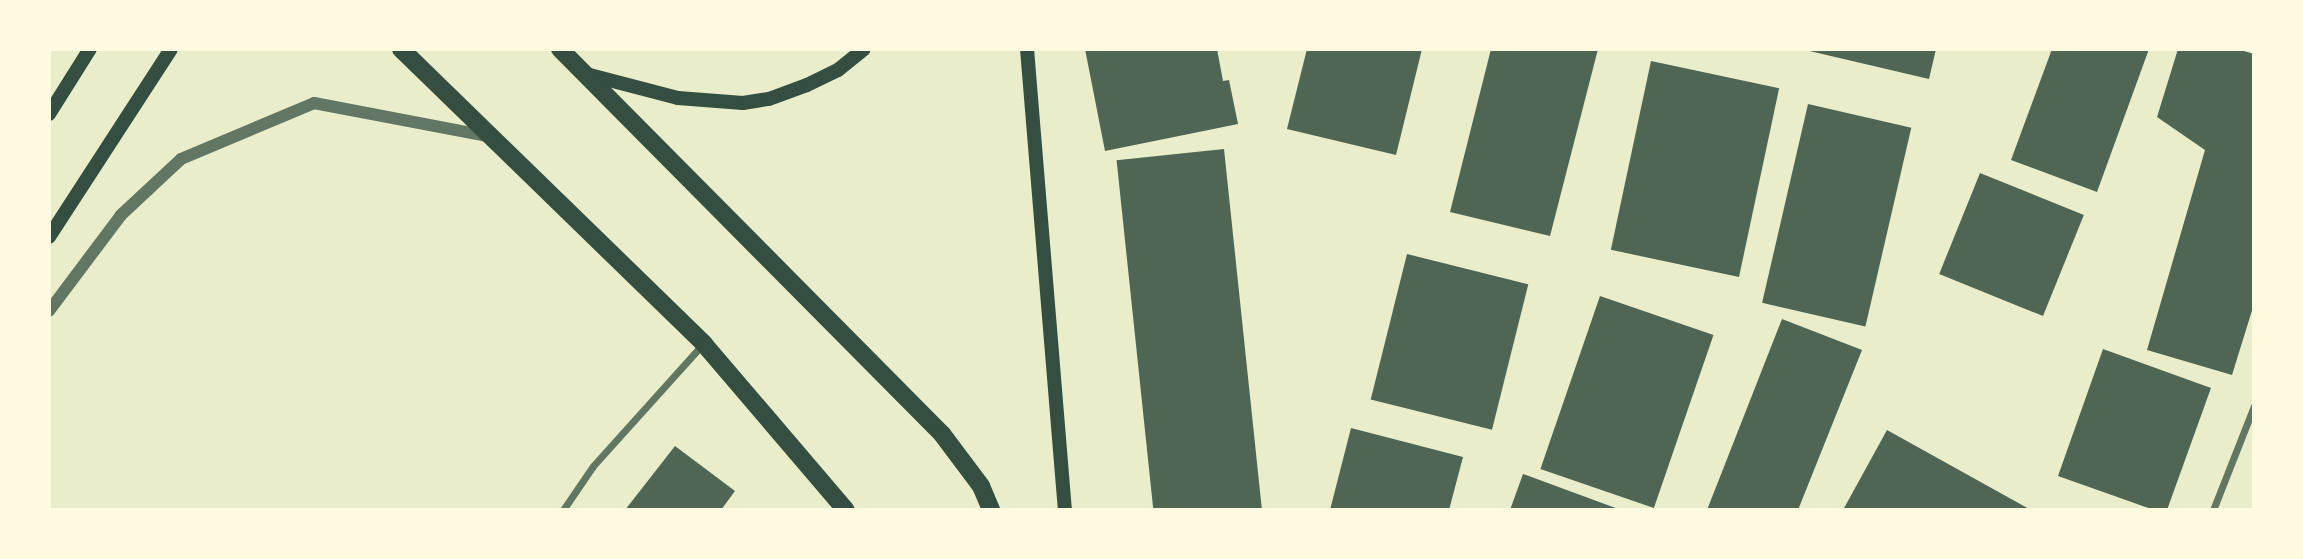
<!DOCTYPE html>
<html>
<head>
<meta charset="utf-8">
<style>
  body { margin:0 }
  #map { position:relative; width:2303px; height:559px; overflow:hidden; background:#e9edc9; font-family:Helvetica,sans-serif }
  div>[style] { position:absolute }
  .building>* { inset:0; background:#4f6655; transform-origin:0 0 }
  .minor>* { height:7px; margin:-3.5px; padding:0 3.5px; transform-origin:3.5px; border-radius:3.5px; background:#617663 }
  .tertiary>* { height:12px; margin:-6px; padding:0 6px; transform-origin:6px; border-radius:6px; background:#617663 }
  .secondary>* { height:14px; margin:-7px; padding:0 7px; transform-origin:7px; border-radius:7px; background:#344e41 }
  .primary>* { height:18px; margin:-9px; padding:0 9px; transform-origin:9px; border-radius:9px; background:#344e41 }
  span { translate:-50% -50%; white-space:nowrap; text-align:center; line-height:1.15; -webkit-text-stroke:6px #fefae0; paint-order:stroke }
  .frame { position:absolute; inset:0; border:51px solid #fefae0; pointer-events:none }
</style>
</head>
<body>
<div id="map">
  <div class="building">
    <div style="clip-path:polygon(1085px 49px,1217px 49px,1223px 81px,1229px 80px,1238px 124px,1105px 151px)"></div>
    <div style="clip-path:polygon(1307px 49px,1422px 49px,1396px 155px,1287px 129px)"></div>
    <div style="clip-path:polygon(1491px 49px,1598px 49px,1550px 236px,1450px 212px)"></div>
    <div style="clip-path:polygon(1801px 49px,1936px 49px,1929px 79px)"></div>
    <div style="clip-path:polygon(2052px 49px,2149px 49px,2097px 192px,2011px 160px)"></div>
    <div style="clip-path:polygon(2178px 49px,2237px 49px,2254px 54px,2254px 304px,2232px 375px,2147px 350px,2205px 150px,2157px 117px)"></div>
    <div style="left:1651px;top:61px;width:131px;height:193px;rotate:12deg"></div>
    <div style="left:1808px;top:104px;width:106px;height:204px;rotate:13deg"></div>
    <div style="left:1224px;top:149px;width:363px;height:108px;rotate:84deg"></div>
    <div style="left:1980px;top:173px;width:112px;height:109px;rotate:22deg"></div>
    <div style="left:1407px;top:254px;width:125px;height:150px;rotate:14deg"></div>
    <div style="left:1600px;top:296px;width:120px;height:183px;rotate:19deg"></div>
    <div style="clip-path:polygon(1782px 319px,1862px 350px,1798px 510px,1707px 510px)"></div>
    <div style="clip-path:polygon(2103px 349px,2211px 388px,2167px 510px,2154px 510px,2058px 476px)"></div>
    <div style="clip-path:polygon(1351px 428px,1463px 457px,1449px 510px,1330px 510px)"></div>
    <div style="clip-path:polygon(1887px 430px,2031px 510px,1843px 510px)"></div>
    <div style="clip-path:polygon(675px 446px,735px 491px,721px 510px,625px 510px)"></div>
    <div style="clip-path:polygon(1523px 474px,1621px 510px,1510px 510px)"></div>
  </div>
  <div class="minor">
    <div style="left:563px;top:510px;width:53px;rotate:-55.7deg"></div>
    <div style="left:593px;top:466px;width:164px;rotate:-48deg"></div>
    <div style="left:2213px;top:510px;width:112px;rotate:-68.5deg"></div>
  </div>
  <div class="tertiary">
    <div style="left:49px;top:311px;width:120px;rotate:-53.1deg"></div>
    <div style="left:121px;top:215px;width:82px;rotate:-43deg"></div>
    <div style="left:181px;top:159px;width:144px;rotate:-22.8deg"></div>
    <div style="left:314px;top:103px;width:181px;rotate:10.8deg"></div>
  </div>
  <div class="secondary">
    <div style="left:1027px;top:49px;width:463px;rotate:85.3deg"></div>
    <div style="left:586px;top:74px;width:95px;rotate:14.6deg"></div>
    <div style="left:678px;top:98px;width:65px;rotate:4.4deg"></div>
    <div style="left:743px;top:103px;width:26px;rotate:-9deg"></div>
    <div style="left:769px;top:99px;width:40px;rotate:-20.2deg"></div>
    <div style="left:807px;top:85px;width:34px;rotate:-26deg"></div>
    <div style="left:838px;top:70px;width:33px;rotate:-39deg"></div>
    <div style="left:49px;top:114px;width:77px;rotate:-57.8deg"></div>
    <div style="left:49px;top:237px;width:224px;rotate:-57deg"></div>
  </div>
  <div class="primary">
    <div style="left:401px;top:49px;width:423px;rotate:44.2deg"></div>
    <div style="left:704px;top:344px;width:218px;rotate:49.5deg"></div>
    <div style="left:560px;top:49px;width:542px;rotate:45.22deg"></div>
    <div style="left:942px;top:434px;width:65px;rotate:53.1deg"></div>
    <div style="left:981px;top:486px;width:26px;rotate:67deg"></div>
  </div>
  <div class="frame"></div>
</div>
</body>
</html>
